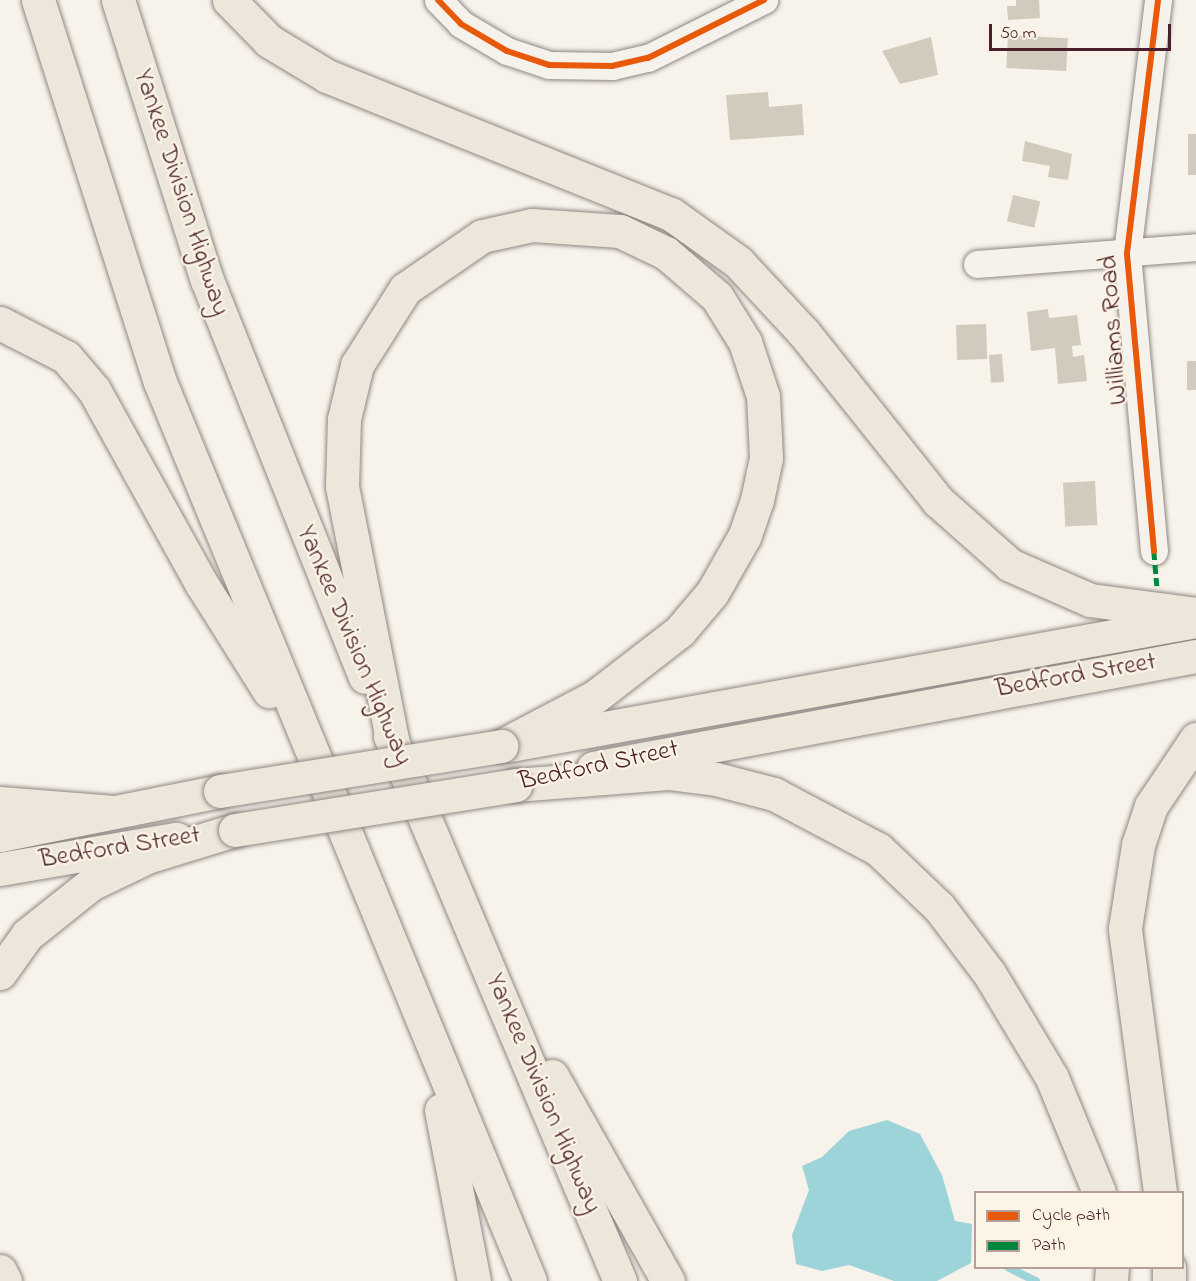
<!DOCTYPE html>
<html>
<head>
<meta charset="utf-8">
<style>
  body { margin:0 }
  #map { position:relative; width:1196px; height:1281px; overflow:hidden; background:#f7f3ea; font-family:"Indie Flower",sans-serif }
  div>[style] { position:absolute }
  .water>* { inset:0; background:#9dd4d9 }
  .stream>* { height:8px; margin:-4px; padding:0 4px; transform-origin:4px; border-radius:4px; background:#9dd4d9 }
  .building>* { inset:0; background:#d2cabd; transform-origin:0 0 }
  .roads { filter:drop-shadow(0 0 2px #908684) drop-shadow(0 0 2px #908684) }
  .minor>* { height:27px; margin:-13.5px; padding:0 13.5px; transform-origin:13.5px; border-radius:13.5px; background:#f5f2ec }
  .primary>* { height:33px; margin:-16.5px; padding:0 16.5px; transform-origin:16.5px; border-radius:16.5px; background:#ece7da }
  .motorway>* { height:33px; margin:-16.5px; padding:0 16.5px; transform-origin:16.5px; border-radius:16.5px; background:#ece7da }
  .bridges { filter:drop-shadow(0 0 2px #908684) drop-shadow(0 0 2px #908684) }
  .primary-bridge>* { height:33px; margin:-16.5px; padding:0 16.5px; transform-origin:16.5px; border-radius:16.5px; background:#ece7da }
  .quiet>* { height:4.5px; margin-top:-2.25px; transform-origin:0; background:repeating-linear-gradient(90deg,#00873e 0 9px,transparent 0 13.5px) }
  .cycleway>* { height:6px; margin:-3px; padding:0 3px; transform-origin:3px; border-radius:3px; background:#e8590c }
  span { translate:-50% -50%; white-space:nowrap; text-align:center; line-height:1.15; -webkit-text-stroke:4.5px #fcf5e5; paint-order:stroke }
  .street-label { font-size:26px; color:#4a1f2b }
  .legend { position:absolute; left:974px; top:1191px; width:210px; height:78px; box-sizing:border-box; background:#fcf5e5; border:2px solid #b59f9b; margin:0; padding:8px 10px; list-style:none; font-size:18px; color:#4a1f2b }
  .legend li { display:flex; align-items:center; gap:12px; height:30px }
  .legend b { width:30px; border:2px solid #b59f9b }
  .scale { position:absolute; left:989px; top:24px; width:182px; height:27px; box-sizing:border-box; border:3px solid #4a1f2b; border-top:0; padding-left:8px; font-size:18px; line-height:21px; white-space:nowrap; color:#4a1f2b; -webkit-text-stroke:4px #fcf5e5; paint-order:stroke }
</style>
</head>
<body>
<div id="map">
  <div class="water">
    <div style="clip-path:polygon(887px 1120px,920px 1134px,942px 1175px,955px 1221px,972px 1224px,971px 1263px,937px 1281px,894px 1281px,849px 1265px,822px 1271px,796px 1264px,792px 1235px,809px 1190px,802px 1166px,822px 1157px,849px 1131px)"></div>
  </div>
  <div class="stream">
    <div style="left:1009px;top:1268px;width:30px;rotate:26deg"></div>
  </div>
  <div class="building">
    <div style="clip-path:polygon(1016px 0,1039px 0,1040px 18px,1008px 20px,1007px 6px,1016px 6px)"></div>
    <div style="left:1008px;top:35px;width:60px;height:33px;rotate:3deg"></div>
    <div style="clip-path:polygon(931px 37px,938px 75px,900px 84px,882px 51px)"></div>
    <div style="clip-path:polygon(768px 92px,769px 107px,802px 104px,804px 135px,730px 140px,726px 95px)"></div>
    <div style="left:1188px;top:134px;width:8px;height:41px"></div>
    <div style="clip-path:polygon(1025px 141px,1072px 154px,1068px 180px,1048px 177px,1050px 166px,1022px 161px)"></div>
    <div style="left:1013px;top:195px;width:28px;height:27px;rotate:13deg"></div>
    <div style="clip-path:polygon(1048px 309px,1049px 318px,1077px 315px,1081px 345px,1072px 346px,1073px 357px,1084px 355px,1087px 381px,1058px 384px,1055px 348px,1031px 351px,1027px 312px)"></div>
    <div style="left:986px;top:324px;width:35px;height:30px;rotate:88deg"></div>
    <div style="left:1002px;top:354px;width:28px;height:13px;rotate:86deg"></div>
    <div style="left:1187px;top:361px;width:9px;height:29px"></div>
    <div style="left:1095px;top:481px;width:44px;height:32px;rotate:87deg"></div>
  </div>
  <div class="roads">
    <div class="minor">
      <div style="left:438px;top:0;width:33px;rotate:46deg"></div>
      <div style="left:461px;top:24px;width:53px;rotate:30.4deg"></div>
      <div style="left:507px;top:51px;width:44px;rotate:18.4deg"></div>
      <div style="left:549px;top:65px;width:63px;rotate:0.9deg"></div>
      <div style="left:612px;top:66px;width:37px;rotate:-13deg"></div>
      <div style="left:648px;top:58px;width:130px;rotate:-26.6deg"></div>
      <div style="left:977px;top:264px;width:220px;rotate:-4.4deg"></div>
      <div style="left:1154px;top:551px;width:299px;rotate:-95.2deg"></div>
      <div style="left:1127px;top:253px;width:255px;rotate:-83deg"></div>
    </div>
    <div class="primary">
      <div style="left:510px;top:745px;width:697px;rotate:-10.25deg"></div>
      <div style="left:593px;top:768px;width:613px;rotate:-10.52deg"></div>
      <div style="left:0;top:835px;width:224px;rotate:-11.3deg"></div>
      <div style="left:0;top:869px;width:179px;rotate:-9.7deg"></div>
    </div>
    <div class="motorway">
      <div style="left:38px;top:0;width:401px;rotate:72.3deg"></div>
      <div style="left:160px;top:382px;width:972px;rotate:67.63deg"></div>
      <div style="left:118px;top:0;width:294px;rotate:72.4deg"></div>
      <div style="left:207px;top:280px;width:427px;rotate:68.3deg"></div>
      <div style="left:229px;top:0;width:57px;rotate:45.7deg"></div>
      <div style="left:269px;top:41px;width:68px;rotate:31.1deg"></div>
      <div style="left:327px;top:76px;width:371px;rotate:21.9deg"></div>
      <div style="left:671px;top:214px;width:82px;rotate:35.6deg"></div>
      <div style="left:738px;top:262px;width:97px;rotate:47.1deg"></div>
      <div style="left:804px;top:333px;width:215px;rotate:51.4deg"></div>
      <div style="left:938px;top:501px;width:96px;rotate:41.6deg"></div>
      <div style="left:1010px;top:565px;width:87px;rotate:23.6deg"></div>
      <div style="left:1090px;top:600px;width:107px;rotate:7.5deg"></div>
      <div style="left:0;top:323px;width:74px;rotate:27.3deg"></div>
      <div style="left:66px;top:357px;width:43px;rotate:49.7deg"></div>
      <div style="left:94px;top:390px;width:221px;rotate:61deg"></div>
      <div style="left:201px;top:583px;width:128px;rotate:57.8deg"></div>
      <div style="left:390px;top:736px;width:592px;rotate:67.12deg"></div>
      <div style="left:392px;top:739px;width:258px;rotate:-101.2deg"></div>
      <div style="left:342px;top:486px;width:67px;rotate:-88.3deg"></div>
      <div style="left:344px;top:419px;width:56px;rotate:-76.5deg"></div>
      <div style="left:357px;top:365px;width:90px;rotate:-57.7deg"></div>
      <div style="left:405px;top:289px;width:93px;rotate:-34.5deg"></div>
      <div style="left:482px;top:236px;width:51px;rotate:-12.4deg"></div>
      <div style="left:532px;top:225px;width:88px;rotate:3.9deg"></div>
      <div style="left:620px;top:231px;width:51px;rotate:25.6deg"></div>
      <div style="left:666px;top:253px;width:67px;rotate:40.8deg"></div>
      <div style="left:717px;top:297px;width:53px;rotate:58.1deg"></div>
      <div style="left:745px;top:342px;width:57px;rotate:71.6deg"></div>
      <div style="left:763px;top:396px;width:62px;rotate:87.2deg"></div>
      <div style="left:766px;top:458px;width:43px;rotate:102.1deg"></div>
      <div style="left:757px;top:500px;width:39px;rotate:109deg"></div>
      <div style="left:744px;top:537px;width:64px;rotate:119.7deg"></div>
      <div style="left:712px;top:593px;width:50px;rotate:130.1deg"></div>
      <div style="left:680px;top:631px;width:106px;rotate:142.3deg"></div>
      <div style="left:596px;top:696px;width:107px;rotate:152.2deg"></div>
      <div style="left:515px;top:785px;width:153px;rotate:-4.5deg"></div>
      <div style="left:668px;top:773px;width:48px;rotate:7.1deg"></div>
      <div style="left:716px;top:779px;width:60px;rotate:14.5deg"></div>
      <div style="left:774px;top:794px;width:118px;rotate:27.9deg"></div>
      <div style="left:878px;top:849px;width:84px;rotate:43.6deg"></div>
      <div style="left:939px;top:907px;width:83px;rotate:52.9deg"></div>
      <div style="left:989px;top:973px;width:122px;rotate:59deg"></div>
      <div style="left:1052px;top:1078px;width:123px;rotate:67.6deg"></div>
      <div style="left:0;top:803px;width:114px;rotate:4.5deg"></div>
      <div style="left:0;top:973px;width:47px;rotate:-54.6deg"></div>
      <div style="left:27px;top:935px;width:82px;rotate:-38.6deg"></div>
      <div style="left:91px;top:884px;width:62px;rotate:-25.7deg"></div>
      <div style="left:147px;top:857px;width:92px;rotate:-17.1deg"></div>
      <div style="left:552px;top:1076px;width:236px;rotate:60.5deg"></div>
      <div style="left:441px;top:1110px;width:174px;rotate:79.1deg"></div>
      <div style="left:1160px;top:1192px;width:266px;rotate:-97.6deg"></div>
      <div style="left:1125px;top:928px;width:84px;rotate:-81.1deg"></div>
      <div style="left:1138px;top:845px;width:41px;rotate:-71.6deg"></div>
      <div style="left:1151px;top:806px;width:81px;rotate:-56.1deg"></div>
      <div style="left:1169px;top:1268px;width:13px;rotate:90deg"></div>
      <div style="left:0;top:1271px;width:11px;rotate:63deg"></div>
      <div style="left:1111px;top:1281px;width:13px;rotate:-86deg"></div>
    </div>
  </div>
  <div class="bridges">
    <div class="primary-bridge">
      <div style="left:220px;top:791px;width:285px;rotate:-9.1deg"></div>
      <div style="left:235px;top:830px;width:284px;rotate:-9.1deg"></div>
    </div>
  </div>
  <div class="quiet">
    <div style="left:1154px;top:551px;width:35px;rotate:85deg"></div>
  </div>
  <div class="cycleway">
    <div style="left:438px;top:0;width:33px;rotate:46deg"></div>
    <div style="left:461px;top:24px;width:53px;rotate:30.4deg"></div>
    <div style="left:507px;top:51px;width:44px;rotate:18.4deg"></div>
    <div style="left:549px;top:65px;width:63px;rotate:0.9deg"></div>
    <div style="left:612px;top:66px;width:37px;rotate:-13deg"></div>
    <div style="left:648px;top:58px;width:130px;rotate:-26.6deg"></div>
    <div style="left:1154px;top:551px;width:299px;rotate:-95.2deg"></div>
    <div style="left:1127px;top:253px;width:255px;rotate:-83deg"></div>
  </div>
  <div class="street-label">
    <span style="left:180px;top:193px;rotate:72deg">Yankee Division Highway</span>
    <span style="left:1115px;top:330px;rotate:-94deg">Williams Road</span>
    <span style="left:353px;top:646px;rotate:67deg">Yankee Division Highway</span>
    <span style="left:1076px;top:677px;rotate:-10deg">Bedford Street</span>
    <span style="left:599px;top:767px;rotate:-12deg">Bedford Street</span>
    <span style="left:120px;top:849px;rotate:-9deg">Bedford Street</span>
    <span style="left:542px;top:1094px;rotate:67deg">Yankee Division Highway</span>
  </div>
  <ul class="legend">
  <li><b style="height:8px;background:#e8590c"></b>Cycle path</li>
  <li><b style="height:8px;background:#00873e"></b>Path</li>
  </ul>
  <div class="scale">50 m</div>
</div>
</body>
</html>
